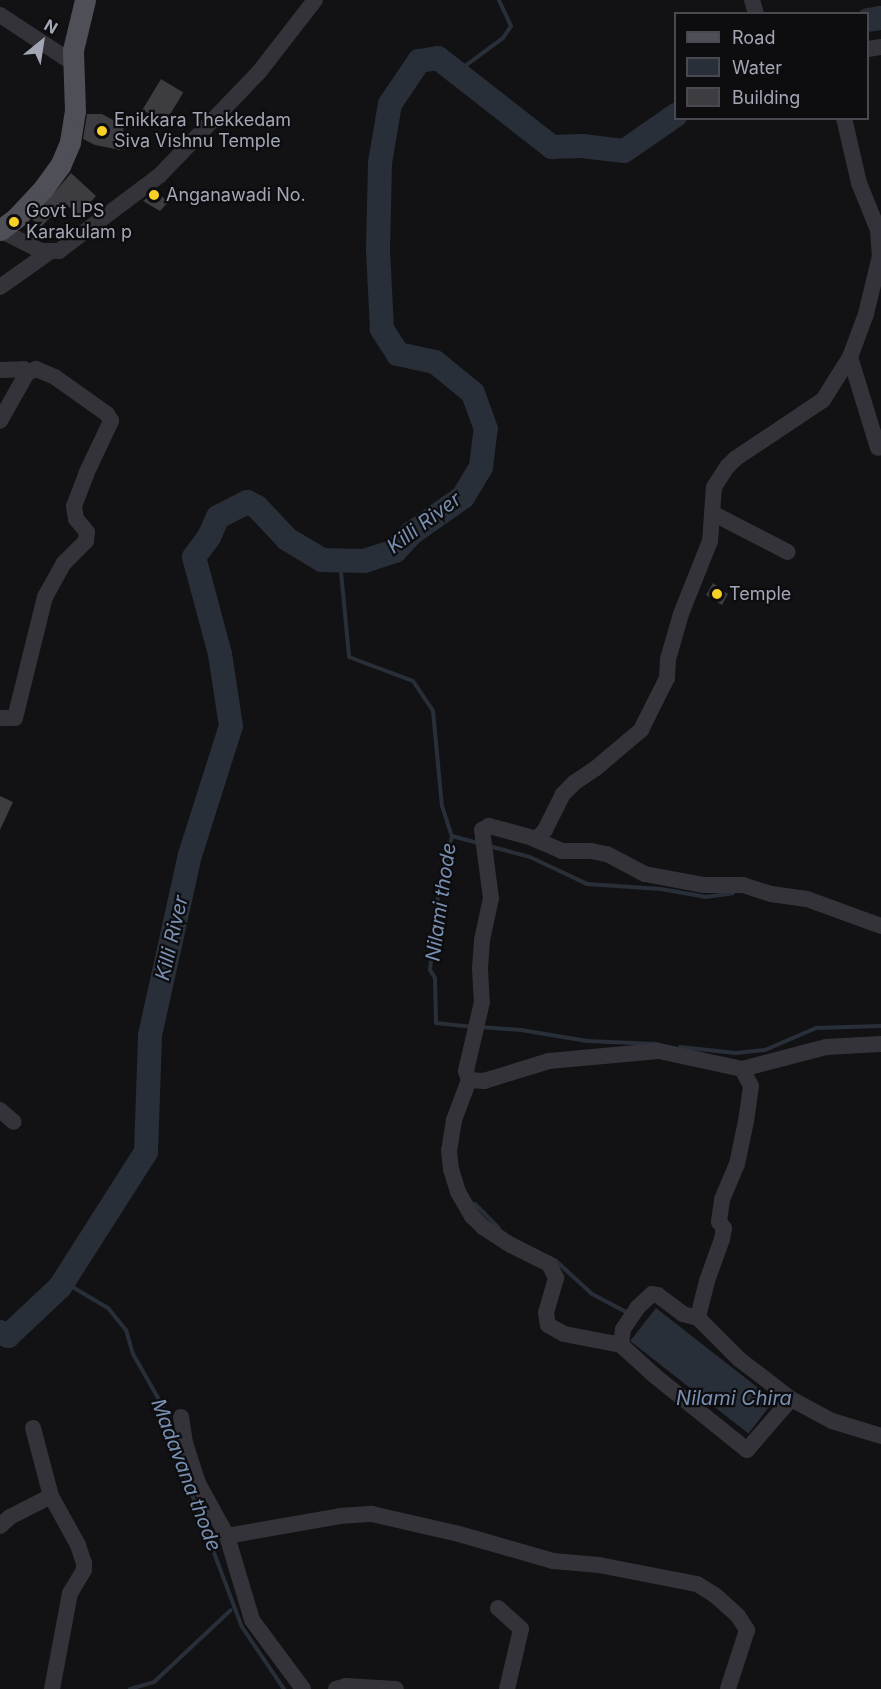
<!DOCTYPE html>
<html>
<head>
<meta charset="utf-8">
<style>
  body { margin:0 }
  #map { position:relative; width:881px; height:1689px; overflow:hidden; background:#121214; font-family:Inter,sans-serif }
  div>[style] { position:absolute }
  .water>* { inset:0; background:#282f38; transform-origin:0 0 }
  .stream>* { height:4px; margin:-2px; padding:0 2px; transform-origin:2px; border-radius:2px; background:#282f38 }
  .river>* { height:24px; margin:-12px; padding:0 12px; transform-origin:12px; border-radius:12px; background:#282f38 }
  .building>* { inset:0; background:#3c3c41; transform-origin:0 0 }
  .minor>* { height:16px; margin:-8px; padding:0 8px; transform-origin:8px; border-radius:8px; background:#333339 }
  .major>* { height:21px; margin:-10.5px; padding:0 10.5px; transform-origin:10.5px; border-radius:10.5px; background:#4f4f58 }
  .dots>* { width:16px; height:16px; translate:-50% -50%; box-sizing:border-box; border:3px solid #0d0d0f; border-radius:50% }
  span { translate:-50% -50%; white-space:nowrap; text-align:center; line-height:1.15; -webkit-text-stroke:4.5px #0d0d0f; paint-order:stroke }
  .poi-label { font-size:18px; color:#a3a6b5 }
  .left { translate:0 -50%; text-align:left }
  .water-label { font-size:20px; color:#788fb2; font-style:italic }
  .legend { position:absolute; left:674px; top:12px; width:195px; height:108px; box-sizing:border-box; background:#0d0d0f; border:2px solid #494a51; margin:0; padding:8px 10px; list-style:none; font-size:18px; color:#a3a6b5 }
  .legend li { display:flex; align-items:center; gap:12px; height:30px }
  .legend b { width:30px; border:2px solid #494a51 }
  .north { position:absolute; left:12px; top:12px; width:60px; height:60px; -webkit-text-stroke:4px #0d0d0f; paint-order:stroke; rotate:30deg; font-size:16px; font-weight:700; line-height:24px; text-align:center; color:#a3a6b5 }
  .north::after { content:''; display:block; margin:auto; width:21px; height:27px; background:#a3a6b5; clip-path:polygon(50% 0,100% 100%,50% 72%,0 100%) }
</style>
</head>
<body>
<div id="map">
  <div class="water">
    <div style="left:656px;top:1308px;width:150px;height:42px;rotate:38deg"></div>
  </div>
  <div class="stream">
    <div style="left:457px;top:72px;width:57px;rotate:-36.5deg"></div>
    <div style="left:503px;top:38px;width:14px;rotate:-56deg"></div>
    <div style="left:511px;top:26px;width:29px;rotate:-115deg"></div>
    <div style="left:340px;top:561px;width:96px;rotate:84.6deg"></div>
    <div style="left:349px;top:657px;width:68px;rotate:20.6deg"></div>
    <div style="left:413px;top:681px;width:36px;rotate:56deg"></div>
    <div style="left:433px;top:711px;width:95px;rotate:84.6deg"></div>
    <div style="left:442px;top:806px;width:32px;rotate:72deg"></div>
    <div style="left:452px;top:836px;width:62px;rotate:103.1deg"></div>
    <div style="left:438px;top:896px;width:74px;rotate:96.2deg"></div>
    <div style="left:430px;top:970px;width:9px;rotate:58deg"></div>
    <div style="left:435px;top:978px;width:45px;rotate:88.7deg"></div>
    <div style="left:436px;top:1023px;width:37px;rotate:6deg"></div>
    <div style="left:452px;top:836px;width:28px;rotate:15deg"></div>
    <div style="left:489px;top:846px;width:42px;rotate:15deg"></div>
    <div style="left:530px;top:857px;width:63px;rotate:25.3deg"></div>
    <div style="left:587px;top:884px;width:74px;rotate:3.9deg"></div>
    <div style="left:661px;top:889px;width:46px;rotate:10.1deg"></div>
    <div style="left:706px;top:897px;width:27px;rotate:-8deg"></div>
    <div style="left:481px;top:1027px;width:40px;rotate:4.3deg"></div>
    <div style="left:521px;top:1030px;width:67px;rotate:9.5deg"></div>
    <div style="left:587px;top:1041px;width:70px;rotate:2.5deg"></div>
    <div style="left:680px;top:1047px;width:56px;rotate:6.1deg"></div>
    <div style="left:736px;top:1053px;width:29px;rotate:-6deg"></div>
    <div style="left:765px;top:1050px;width:56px;rotate:-23.3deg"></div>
    <div style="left:816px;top:1028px;width:65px;rotate:-1.8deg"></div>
    <div style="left:475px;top:1204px;width:34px;rotate:45deg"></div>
    <div style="left:555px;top:1260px;width:50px;rotate:42.6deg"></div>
    <div style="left:592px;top:1294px;width:41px;rotate:27.8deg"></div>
    <div style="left:64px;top:1282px;width:51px;rotate:30.6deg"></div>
    <div style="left:108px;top:1308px;width:28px;rotate:51deg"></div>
    <div style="left:126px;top:1330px;width:25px;rotate:74deg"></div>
    <div style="left:133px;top:1354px;width:59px;rotate:60.4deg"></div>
    <div style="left:162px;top:1405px;width:46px;rotate:73.5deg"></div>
    <div style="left:175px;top:1449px;width:190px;rotate:69.4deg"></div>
    <div style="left:242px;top:1627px;width:75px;rotate:55.9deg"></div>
    <div style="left:130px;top:1689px;width:25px;rotate:-16deg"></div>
    <div style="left:154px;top:1682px;width:105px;rotate:-43.1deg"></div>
  </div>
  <div class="river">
    <div style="left:868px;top:20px;width:13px;rotate:-9deg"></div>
    <div style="left:0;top:1332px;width:9px;rotate:27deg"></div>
    <div style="left:8px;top:1336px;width:71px;rotate:-43.3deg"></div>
    <div style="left:60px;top:1287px;width:160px;rotate:-57.5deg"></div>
    <div style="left:146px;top:1152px;width:117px;rotate:-88deg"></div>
    <div style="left:150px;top:1035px;width:184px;rotate:-77.5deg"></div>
    <div style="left:190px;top:855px;width:135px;rotate:-72.4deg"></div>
    <div style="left:231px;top:726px;width:73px;rotate:-98.7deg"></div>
    <div style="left:220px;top:654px;width:100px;rotate:-105deg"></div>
    <div style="left:194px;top:557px;width:25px;rotate:-53deg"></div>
    <div style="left:209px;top:537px;width:22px;rotate:-66deg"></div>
    <div style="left:218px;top:517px;width:33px;rotate:-27deg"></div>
    <div style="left:247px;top:502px;width:11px;rotate:27deg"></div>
    <div style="left:257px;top:507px;width:44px;rotate:46.8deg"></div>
    <div style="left:287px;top:539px;width:41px;rotate:31deg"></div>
    <div style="left:322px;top:560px;width:42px;rotate:1.4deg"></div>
    <div style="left:364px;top:561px;width:33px;rotate:-18deg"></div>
    <div style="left:395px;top:551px;width:25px;rotate:-47deg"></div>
    <div style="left:412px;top:533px;width:62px;rotate:-35.2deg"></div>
    <div style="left:463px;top:497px;width:35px;rotate:-59deg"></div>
    <div style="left:481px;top:467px;width:38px;rotate:-83deg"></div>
    <div style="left:486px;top:429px;width:38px;rotate:-110deg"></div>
    <div style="left:473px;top:393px;width:49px;rotate:-140.8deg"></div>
    <div style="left:435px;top:362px;width:38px;rotate:-168deg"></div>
    <div style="left:398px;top:354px;width:30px;rotate:-123deg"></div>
    <div style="left:382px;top:329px;width:79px;rotate:-92.9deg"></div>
    <div style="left:378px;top:250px;width:87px;rotate:-88.7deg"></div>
    <div style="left:380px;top:163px;width:60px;rotate:-80.4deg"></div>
    <div style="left:390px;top:104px;width:52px;rotate:-56deg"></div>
    <div style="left:419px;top:61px;width:19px;rotate:-9deg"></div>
    <div style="left:438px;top:58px;width:145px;rotate:38deg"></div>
    <div style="left:552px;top:147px;width:30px;rotate:-2deg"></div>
    <div style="left:582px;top:146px;width:42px;rotate:6.8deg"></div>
    <div style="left:624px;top:151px;width:63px;rotate:-34.7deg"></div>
  </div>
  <div class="building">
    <div style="left:161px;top:79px;width:26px;height:36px;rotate:31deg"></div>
    <div style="clip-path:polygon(87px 114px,102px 114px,124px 126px,120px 150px,95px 145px,83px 139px)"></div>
    <div style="clip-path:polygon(71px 173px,96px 196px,79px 215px,64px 203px,41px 227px,32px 219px)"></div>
    <div style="clip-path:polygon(156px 191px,168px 202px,160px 211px,143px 201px)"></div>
    <div style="clip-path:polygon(713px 583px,728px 594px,722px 605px,706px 595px)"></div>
    <div style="clip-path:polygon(0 796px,13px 802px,0 830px)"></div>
  </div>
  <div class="minor">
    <div style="left:752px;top:0;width:15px;rotate:74deg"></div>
    <div style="left:0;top:15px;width:87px;rotate:33.3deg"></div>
    <div style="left:868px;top:49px;width:13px;rotate:-9deg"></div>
    <div style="left:844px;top:118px;width:67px;rotate:77deg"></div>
    <div style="left:859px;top:183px;width:51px;rotate:68deg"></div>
    <div style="left:878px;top:230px;width:26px;rotate:86deg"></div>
    <div style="left:880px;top:256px;width:60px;rotate:103.6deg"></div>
    <div style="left:866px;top:314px;width:46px;rotate:110.4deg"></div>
    <div style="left:850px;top:357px;width:51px;rotate:122.1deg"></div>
    <div style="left:823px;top:400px;width:106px;rotate:146.2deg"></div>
    <div style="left:735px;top:459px;width:11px;rotate:135deg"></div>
    <div style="left:727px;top:467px;width:24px;rotate:123deg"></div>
    <div style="left:714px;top:487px;width:54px;rotate:94.2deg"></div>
    <div style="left:710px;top:541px;width:79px;rotate:111.7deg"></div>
    <div style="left:681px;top:614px;width:47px;rotate:106.1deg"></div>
    <div style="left:668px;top:659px;width:19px;rotate:93deg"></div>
    <div style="left:667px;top:678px;width:58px;rotate:116.6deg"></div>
    <div style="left:641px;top:730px;width:59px;rotate:139.8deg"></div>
    <div style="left:596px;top:768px;width:27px;rotate:146deg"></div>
    <div style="left:574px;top:783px;width:16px;rotate:135deg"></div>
    <div style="left:563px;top:794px;width:40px;rotate:116.6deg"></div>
    <div style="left:545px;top:830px;width:12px;rotate:132deg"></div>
    <div style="left:537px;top:839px;width:50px;rotate:-164.8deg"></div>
    <div style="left:489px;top:826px;width:8px;rotate:150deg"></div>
    <div style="left:482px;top:830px;width:69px;rotate:82.5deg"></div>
    <div style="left:491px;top:898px;width:43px;rotate:102.1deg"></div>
    <div style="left:482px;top:940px;width:28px;rotate:94deg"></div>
    <div style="left:480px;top:968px;width:34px;rotate:87deg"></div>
    <div style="left:482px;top:1002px;width:71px;rotate:103.1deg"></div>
    <div style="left:466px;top:1071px;width:9px;rotate:72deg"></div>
    <div style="left:469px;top:1080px;width:15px;rotate:4deg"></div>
    <div style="left:484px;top:1081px;width:68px;rotate:-17.1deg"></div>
    <div style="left:549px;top:1061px;width:110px;rotate:-5.2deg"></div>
    <div style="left:659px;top:1051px;width:85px;rotate:12.2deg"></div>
    <div style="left:742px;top:1069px;width:19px;rotate:62deg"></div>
    <div style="left:751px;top:1086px;width:35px;rotate:98deg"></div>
    <div style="left:746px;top:1121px;width:44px;rotate:101.8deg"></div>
    <div style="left:737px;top:1164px;width:39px;rotate:113deg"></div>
    <div style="left:722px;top:1200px;width:22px;rotate:98deg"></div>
    <div style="left:719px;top:1222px;width:8px;rotate:50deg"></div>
    <div style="left:724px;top:1228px;width:11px;rotate:100deg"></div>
    <div style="left:722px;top:1239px;width:45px;rotate:109.7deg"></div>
    <div style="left:707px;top:1281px;width:38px;rotate:104deg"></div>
    <div style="left:698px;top:1318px;width:58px;rotate:45deg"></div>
    <div style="left:739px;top:1359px;width:66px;rotate:37.6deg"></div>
    <div style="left:791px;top:1399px;width:47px;rotate:28.2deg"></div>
    <div style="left:832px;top:1421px;width:51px;rotate:17deg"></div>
    <div style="left:0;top:230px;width:46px;rotate:27.1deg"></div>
    <div style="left:41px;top:251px;width:18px"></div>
    <div style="left:59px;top:251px;width:125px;rotate:-36.9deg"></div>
    <div style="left:159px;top:176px;width:144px;rotate:-46.1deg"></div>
    <div style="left:259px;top:72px;width:91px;rotate:-52.1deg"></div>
    <div style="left:0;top:287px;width:59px;rotate:-35.3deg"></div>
    <div style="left:850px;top:357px;width:95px;rotate:72.9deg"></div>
    <div style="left:0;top:370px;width:24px;rotate:-2deg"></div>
    <div style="left:24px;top:369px;width:5px;rotate:53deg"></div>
    <div style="left:27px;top:373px;width:55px;rotate:119.4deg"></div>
    <div style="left:712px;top:513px;width:85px;rotate:27.2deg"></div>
    <div style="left:0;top:718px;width:15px"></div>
    <div style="left:15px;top:718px;width:125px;rotate:-76.1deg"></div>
    <div style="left:45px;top:597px;width:39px;rotate:-61deg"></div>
    <div style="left:64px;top:563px;width:31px;rotate:-45deg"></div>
    <div style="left:86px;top:541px;width:9px;rotate:-84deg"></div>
    <div style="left:87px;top:532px;width:17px;rotate:-130deg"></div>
    <div style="left:76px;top:519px;width:13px;rotate:-99deg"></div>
    <div style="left:74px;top:506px;width:34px;rotate:-69deg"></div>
    <div style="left:86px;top:474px;width:59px;rotate:-64.7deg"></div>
    <div style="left:111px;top:421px;width:8px;rotate:-120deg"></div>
    <div style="left:107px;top:414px;width:64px;rotate:-144.6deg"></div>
    <div style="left:55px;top:377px;width:21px;rotate:-157deg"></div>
    <div style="left:36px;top:369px;width:10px;rotate:156deg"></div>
    <div style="left:534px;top:839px;width:30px;rotate:23deg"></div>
    <div style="left:562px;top:851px;width:29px"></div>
    <div style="left:591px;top:851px;width:16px;rotate:11deg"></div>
    <div style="left:607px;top:854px;width:43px;rotate:27.8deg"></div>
    <div style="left:645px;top:874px;width:60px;rotate:10.6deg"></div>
    <div style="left:704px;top:885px;width:39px"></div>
    <div style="left:743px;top:885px;width:29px;rotate:18deg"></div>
    <div style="left:771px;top:894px;width:36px;rotate:8deg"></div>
    <div style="left:807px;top:899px;width:79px;rotate:20deg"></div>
    <div style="left:742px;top:1069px;width:87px;rotate:-14.7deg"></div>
    <div style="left:826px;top:1047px;width:55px;rotate:-3.1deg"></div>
    <div style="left:469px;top:1080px;width:43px;rotate:110.6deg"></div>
    <div style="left:454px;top:1120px;width:30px;rotate:99deg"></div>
    <div style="left:449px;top:1150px;width:19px;rotate:84deg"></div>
    <div style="left:451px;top:1169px;width:24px;rotate:73deg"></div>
    <div style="left:458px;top:1192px;width:28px;rotate:60deg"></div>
    <div style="left:472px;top:1216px;width:16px;rotate:45deg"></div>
    <div style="left:483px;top:1227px;width:33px;rotate:33deg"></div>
    <div style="left:511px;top:1245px;width:42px;rotate:26.6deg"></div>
    <div style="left:549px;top:1264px;width:16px;rotate:63deg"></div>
    <div style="left:556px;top:1278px;width:36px;rotate:106deg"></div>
    <div style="left:546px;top:1313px;width:12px;rotate:81deg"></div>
    <div style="left:548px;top:1325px;width:18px;rotate:29deg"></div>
    <div style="left:564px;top:1334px;width:58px;rotate:10.9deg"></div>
    <div style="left:0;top:1110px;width:18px;rotate:41deg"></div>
    <div style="left:698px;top:1318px;width:16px;rotate:-165deg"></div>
    <div style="left:683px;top:1314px;width:31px;rotate:-143deg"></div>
    <div style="left:658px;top:1295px;width:6px;rotate:-171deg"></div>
    <div style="left:652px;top:1294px;width:19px;rotate:137deg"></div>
    <div style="left:638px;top:1307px;width:27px;rotate:124deg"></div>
    <div style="left:623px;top:1329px;width:16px;rotate:97deg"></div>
    <div style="left:621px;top:1345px;width:46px;rotate:42.4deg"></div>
    <div style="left:655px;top:1376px;width:118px;rotate:38.8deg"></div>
    <div style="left:747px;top:1450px;width:67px;rotate:-49.2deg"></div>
    <div style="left:181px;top:1417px;width:26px;rotate:81deg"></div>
    <div style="left:185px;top:1443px;width:42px;rotate:72deg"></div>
    <div style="left:198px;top:1483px;width:60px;rotate:61.3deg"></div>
    <div style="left:227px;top:1536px;width:88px;rotate:73.4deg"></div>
    <div style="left:252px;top:1620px;width:86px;rotate:53.5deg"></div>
    <div style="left:33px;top:1428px;width:70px;rotate:75.2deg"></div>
    <div style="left:51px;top:1496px;width:56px;rotate:61.1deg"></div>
    <div style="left:78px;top:1545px;width:19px;rotate:72deg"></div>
    <div style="left:84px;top:1563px;width:7px;rotate:90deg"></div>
    <div style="left:84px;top:1570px;width:27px;rotate:121deg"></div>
    <div style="left:70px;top:1593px;width:98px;rotate:100.6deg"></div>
    <div style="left:0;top:1526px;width:13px;rotate:-42deg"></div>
    <div style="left:10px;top:1517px;width:46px;rotate:-27.1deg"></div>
    <div style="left:227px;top:1536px;width:115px;rotate:-10deg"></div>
    <div style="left:340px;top:1516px;width:32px;rotate:-4deg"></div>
    <div style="left:372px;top:1514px;width:89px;rotate:12.9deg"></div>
    <div style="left:459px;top:1534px;width:98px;rotate:16deg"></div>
    <div style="left:553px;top:1561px;width:46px;rotate:5deg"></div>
    <div style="left:599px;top:1565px;width:100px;rotate:11deg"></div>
    <div style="left:697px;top:1584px;width:22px;rotate:32deg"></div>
    <div style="left:716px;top:1596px;width:30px;rotate:42deg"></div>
    <div style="left:738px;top:1616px;width:17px;rotate:57deg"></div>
    <div style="left:747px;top:1630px;width:62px;rotate:107.9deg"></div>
    <div style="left:498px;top:1608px;width:31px;rotate:42deg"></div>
    <div style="left:521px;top:1629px;width:62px;rotate:103.1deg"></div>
    <div style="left:336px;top:1689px;width:10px;rotate:-17deg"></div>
    <div style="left:346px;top:1686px;width:50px;rotate:3.4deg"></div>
  </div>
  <div class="major">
    <div style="left:0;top:230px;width:20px;rotate:-37deg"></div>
    <div style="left:16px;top:218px;width:40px;rotate:-47deg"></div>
    <div style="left:43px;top:189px;width:29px;rotate:-54deg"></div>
    <div style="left:60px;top:166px;width:26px;rotate:-67deg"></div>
    <div style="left:70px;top:142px;width:31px;rotate:-81deg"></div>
    <div style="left:75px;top:111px;width:61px;rotate:-91.9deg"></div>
    <div style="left:73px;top:50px;width:51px;rotate:-76.5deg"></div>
  </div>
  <div class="dots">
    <div style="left:102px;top:131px;background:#f9d024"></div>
    <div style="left:154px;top:195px;background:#f9d024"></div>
    <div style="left:14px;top:222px;background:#f9d024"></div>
    <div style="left:717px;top:594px;background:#f9d024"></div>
  </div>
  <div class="poi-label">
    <span class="left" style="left:114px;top:131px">Enikkara Thekkedam<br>Siva Vishnu Temple</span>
    <span class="left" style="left:166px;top:195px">Anganawadi No.</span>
    <span class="left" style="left:26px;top:222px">Govt LPS<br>Karakulam p</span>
    <span class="left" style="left:729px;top:594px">Temple</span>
  </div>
  <div class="water-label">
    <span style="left:424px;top:523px;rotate:-37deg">Killi River</span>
    <span style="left:441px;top:902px;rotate:-82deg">Nilami thode</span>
    <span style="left:172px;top:938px;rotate:-77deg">Killi River</span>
    <span style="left:734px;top:1398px">Nilami Chira</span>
    <span style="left:186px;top:1475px;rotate:69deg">Madavana thode</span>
  </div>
  <ul class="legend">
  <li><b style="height:8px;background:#4f4f58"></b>Road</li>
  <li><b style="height:16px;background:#282f38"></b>Water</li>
  <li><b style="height:16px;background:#3c3c41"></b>Building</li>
  </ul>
  <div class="north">N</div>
</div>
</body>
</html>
